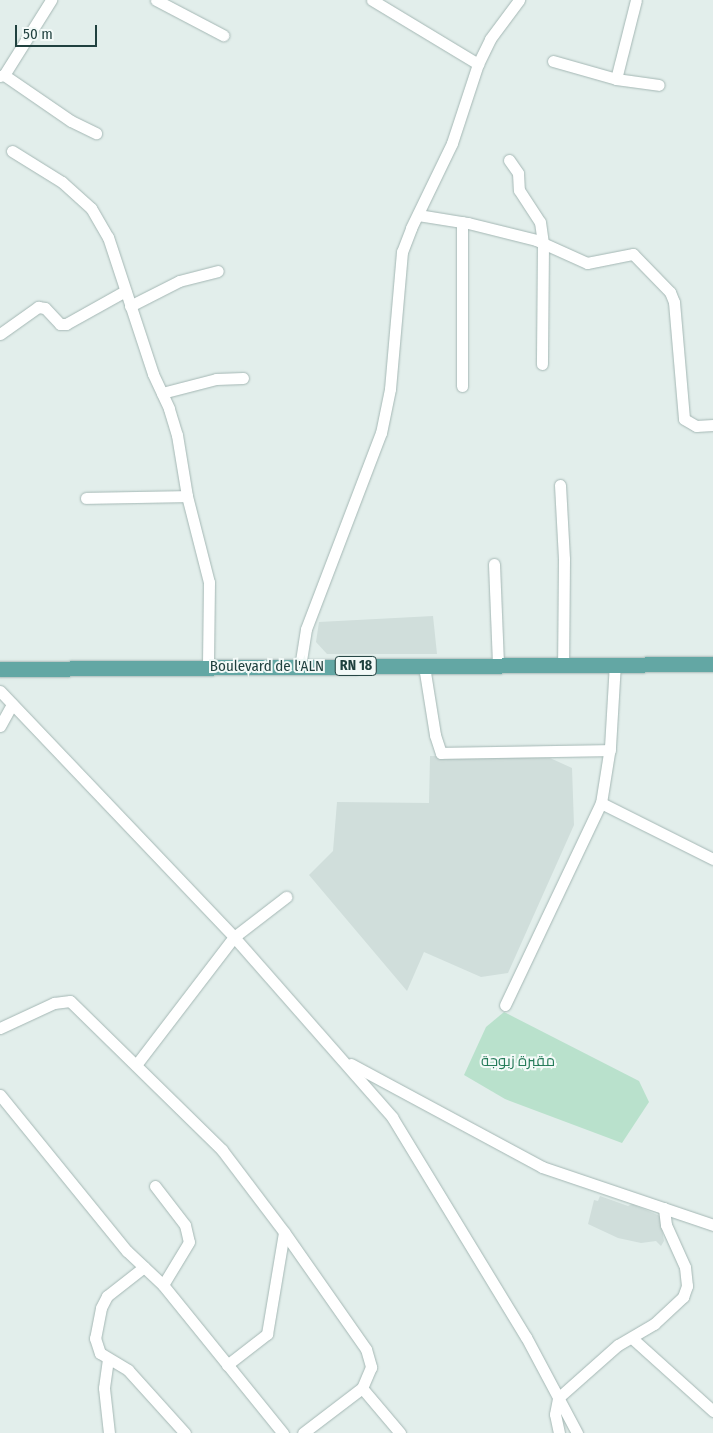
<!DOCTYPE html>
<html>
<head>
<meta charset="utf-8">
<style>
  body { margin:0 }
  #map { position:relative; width:713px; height:1433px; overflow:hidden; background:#e2eeeb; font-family:"Fira Sans Condensed",Cairo,sans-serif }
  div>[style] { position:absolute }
  .built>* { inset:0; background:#d0dedb }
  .green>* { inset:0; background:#b9e1cc }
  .roads { filter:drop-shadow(0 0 1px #a4b7b4) drop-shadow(0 0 1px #a4b7b4) }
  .street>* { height:11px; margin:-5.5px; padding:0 5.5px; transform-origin:5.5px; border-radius:5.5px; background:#fff }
  .primary>* { height:15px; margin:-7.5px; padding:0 7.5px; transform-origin:7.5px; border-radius:7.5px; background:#63a7a4 }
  span { translate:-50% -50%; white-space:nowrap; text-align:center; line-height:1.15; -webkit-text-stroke:4px #f3faf8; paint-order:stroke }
  .shield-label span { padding:1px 4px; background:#f3faf8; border:1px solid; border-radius:4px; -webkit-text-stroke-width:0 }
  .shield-label { font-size:14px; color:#20413f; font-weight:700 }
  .street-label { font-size:15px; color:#20413f }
  .park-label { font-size:15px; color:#267c5a }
  .scale { position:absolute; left:15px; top:25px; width:82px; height:22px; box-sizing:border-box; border:2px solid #20413f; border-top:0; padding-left:6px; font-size:15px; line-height:18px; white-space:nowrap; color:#20413f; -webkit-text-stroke:4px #f3faf8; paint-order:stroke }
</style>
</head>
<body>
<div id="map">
  <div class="built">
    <div style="clip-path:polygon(433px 616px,437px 654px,327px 654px,316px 642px,319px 622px)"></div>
    <div style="clip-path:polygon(430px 756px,550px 758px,572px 768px,574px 825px,508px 973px,481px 977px,424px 952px,407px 991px,309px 875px,333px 851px,337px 802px,429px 803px)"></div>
    <div style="clip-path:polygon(600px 1196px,628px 1206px,632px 1204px,660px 1216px,664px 1241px,661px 1246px,656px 1241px,641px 1243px,618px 1238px,588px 1224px,594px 1200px,598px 1201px)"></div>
  </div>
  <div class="green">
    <div style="clip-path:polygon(504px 1012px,639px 1081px,649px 1102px,622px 1143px,505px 1099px,464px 1075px,486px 1027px)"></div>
  </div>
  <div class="roads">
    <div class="street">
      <div style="left:156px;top:0;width:76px;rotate:27.6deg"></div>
      <div style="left:372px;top:0;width:124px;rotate:31.1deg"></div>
      <div style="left:553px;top:61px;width:66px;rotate:15.9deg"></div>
      <div style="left:616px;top:79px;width:43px;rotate:7.9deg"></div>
      <div style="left:4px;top:75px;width:81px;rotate:34.5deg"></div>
      <div style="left:71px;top:121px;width:28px;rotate:26deg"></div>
      <div style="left:0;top:76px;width:4px;rotate:-14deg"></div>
      <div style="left:4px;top:75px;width:89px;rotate:-57.9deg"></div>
      <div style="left:616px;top:79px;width:81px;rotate:-75.8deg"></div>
      <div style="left:12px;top:151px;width:59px;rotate:31.8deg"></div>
      <div style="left:62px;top:182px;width:39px;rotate:42deg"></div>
      <div style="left:91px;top:208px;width:34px;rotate:60deg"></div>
      <div style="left:108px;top:237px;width:144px;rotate:71.8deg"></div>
      <div style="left:153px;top:374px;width:38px;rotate:65deg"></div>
      <div style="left:169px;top:409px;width:27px;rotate:73deg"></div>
      <div style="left:177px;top:435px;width:62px;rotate:80.7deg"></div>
      <div style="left:187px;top:496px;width:89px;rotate:75.7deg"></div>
      <div style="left:209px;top:582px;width:85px;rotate:90.7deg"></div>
      <div style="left:509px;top:160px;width:16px;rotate:55deg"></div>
      <div style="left:518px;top:173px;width:17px;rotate:87deg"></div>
      <div style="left:519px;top:190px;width:38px;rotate:57deg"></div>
      <div style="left:540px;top:222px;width:22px;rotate:82deg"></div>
      <div style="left:543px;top:244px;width:120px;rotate:90.5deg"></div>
      <div style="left:418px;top:215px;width:51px;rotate:9.1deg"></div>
      <div style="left:468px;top:223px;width:70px;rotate:14deg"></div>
      <div style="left:536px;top:240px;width:56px;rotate:24.3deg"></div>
      <div style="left:587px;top:263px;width:47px;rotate:-11.1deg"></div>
      <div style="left:633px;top:254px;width:53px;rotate:45.8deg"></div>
      <div style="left:670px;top:292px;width:11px;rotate:68deg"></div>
      <div style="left:674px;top:302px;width:117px;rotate:85.1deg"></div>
      <div style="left:684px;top:419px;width:14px;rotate:30deg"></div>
      <div style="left:696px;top:426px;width:17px;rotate:-3deg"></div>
      <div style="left:130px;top:306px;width:55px;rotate:-27deg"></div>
      <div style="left:179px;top:281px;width:40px;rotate:-14.4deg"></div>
      <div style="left:0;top:334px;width:47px;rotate:-35.4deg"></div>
      <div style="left:38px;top:307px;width:7px;rotate:8deg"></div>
      <div style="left:45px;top:308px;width:22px;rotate:47deg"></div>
      <div style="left:60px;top:324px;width:6px"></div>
      <div style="left:66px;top:324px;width:68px;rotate:-29.2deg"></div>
      <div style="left:462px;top:386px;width:164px;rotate:-90deg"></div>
      <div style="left:162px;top:393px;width:56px;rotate:-14.5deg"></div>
      <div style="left:216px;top:379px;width:27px;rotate:-2deg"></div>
      <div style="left:560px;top:485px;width:74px;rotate:86.9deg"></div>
      <div style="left:564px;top:559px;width:106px;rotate:90.5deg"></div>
      <div style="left:86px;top:498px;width:101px;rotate:-1.1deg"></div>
      <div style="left:494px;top:564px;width:101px;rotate:87.7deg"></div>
      <div style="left:424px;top:666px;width:70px;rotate:80.9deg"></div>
      <div style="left:435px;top:735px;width:19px;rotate:72deg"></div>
      <div style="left:441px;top:753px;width:169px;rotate:-1deg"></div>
      <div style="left:300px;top:667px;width:38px;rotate:-81deg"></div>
      <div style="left:306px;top:629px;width:210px;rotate:-69.1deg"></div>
      <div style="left:381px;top:433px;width:45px;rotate:-78.4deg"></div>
      <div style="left:390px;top:389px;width:138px;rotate:-85deg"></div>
      <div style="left:402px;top:252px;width:26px;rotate:-69deg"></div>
      <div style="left:411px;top:228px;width:94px;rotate:-64.2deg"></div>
      <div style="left:452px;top:143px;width:83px;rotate:-71.8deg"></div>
      <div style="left:478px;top:64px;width:28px;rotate:-64deg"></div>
      <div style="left:490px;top:39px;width:49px;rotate:-53.4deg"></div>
      <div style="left:0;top:691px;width:340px;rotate:46.4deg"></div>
      <div style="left:234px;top:937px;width:240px;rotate:48.7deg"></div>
      <div style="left:392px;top:1117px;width:258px;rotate:58.7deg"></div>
      <div style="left:526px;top:1337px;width:109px;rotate:62deg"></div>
      <div style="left:0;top:726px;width:25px;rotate:-61deg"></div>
      <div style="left:601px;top:803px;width:125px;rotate:26.6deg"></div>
      <div style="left:505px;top:1005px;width:224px;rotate:-64.6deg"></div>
      <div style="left:601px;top:803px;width:57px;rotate:-80.9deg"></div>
      <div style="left:610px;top:747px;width:83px;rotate:-86.6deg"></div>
      <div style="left:0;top:1028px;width:60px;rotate:-24.8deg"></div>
      <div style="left:54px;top:1003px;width:16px;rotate:-7deg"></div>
      <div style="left:70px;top:1001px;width:213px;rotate:44.4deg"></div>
      <div style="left:222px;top:1150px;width:103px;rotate:52.9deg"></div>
      <div style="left:284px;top:1232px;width:143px;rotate:55deg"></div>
      <div style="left:366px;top:1349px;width:19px;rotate:74deg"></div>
      <div style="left:371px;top:1367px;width:23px;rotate:113deg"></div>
      <div style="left:362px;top:1388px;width:74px;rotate:142.7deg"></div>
      <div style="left:351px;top:1064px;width:217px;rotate:28.3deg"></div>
      <div style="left:542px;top:1167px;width:181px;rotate:18.7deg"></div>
      <div style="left:136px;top:1065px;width:161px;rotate:-52.6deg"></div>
      <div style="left:234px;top:937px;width:66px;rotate:-37.6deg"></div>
      <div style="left:0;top:1095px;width:201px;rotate:50.9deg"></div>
      <div style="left:127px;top:1251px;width:50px;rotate:43.4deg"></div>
      <div style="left:163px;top:1285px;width:191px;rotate:51deg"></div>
      <div style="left:155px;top:1186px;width:49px;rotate:52.4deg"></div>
      <div style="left:185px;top:1225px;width:17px;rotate:77deg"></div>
      <div style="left:189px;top:1242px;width:50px;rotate:121.2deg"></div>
      <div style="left:144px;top:1267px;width:47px;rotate:141.9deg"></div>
      <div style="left:107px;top:1296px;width:13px;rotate:117deg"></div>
      <div style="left:101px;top:1308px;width:31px;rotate:101deg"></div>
      <div style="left:95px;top:1338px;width:16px;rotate:72deg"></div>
      <div style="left:100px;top:1353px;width:33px;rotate:31deg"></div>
      <div style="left:128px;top:1370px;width:85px;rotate:47.9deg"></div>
      <div style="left:633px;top:1339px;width:108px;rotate:42deg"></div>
      <div style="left:108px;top:1359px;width:29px;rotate:98deg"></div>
      <div style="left:104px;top:1388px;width:45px;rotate:83.7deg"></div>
      <div style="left:227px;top:1365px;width:51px;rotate:-37.8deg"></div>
      <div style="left:267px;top:1334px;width:103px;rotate:-80.5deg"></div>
      <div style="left:362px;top:1388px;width:59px;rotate:49.8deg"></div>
      <div style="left:559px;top:1433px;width:19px;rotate:-102deg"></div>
      <div style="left:555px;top:1414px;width:16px;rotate:-79deg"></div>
      <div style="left:558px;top:1398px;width:80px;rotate:-41.5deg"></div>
      <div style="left:618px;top:1345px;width:42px;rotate:-30.3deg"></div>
      <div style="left:654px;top:1324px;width:40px;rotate:-43deg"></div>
      <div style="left:683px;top:1297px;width:12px;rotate:-70deg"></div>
      <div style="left:687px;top:1286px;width:19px;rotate:-96deg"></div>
      <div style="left:685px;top:1267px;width:46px;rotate:-114.3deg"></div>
      <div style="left:666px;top:1225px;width:17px;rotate:-97deg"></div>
    </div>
    <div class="primary">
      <div style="left:0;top:669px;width:713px;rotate:-0.4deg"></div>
    </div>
  </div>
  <div class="shield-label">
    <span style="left:356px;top:666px">RN 18</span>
  </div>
  <div class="street-label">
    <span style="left:267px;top:667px">Boulevard de l'ALN</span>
  </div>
  <div class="park-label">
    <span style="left:518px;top:1062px">مقبرة زبوجة</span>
  </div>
  <div class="scale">50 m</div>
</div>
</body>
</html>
